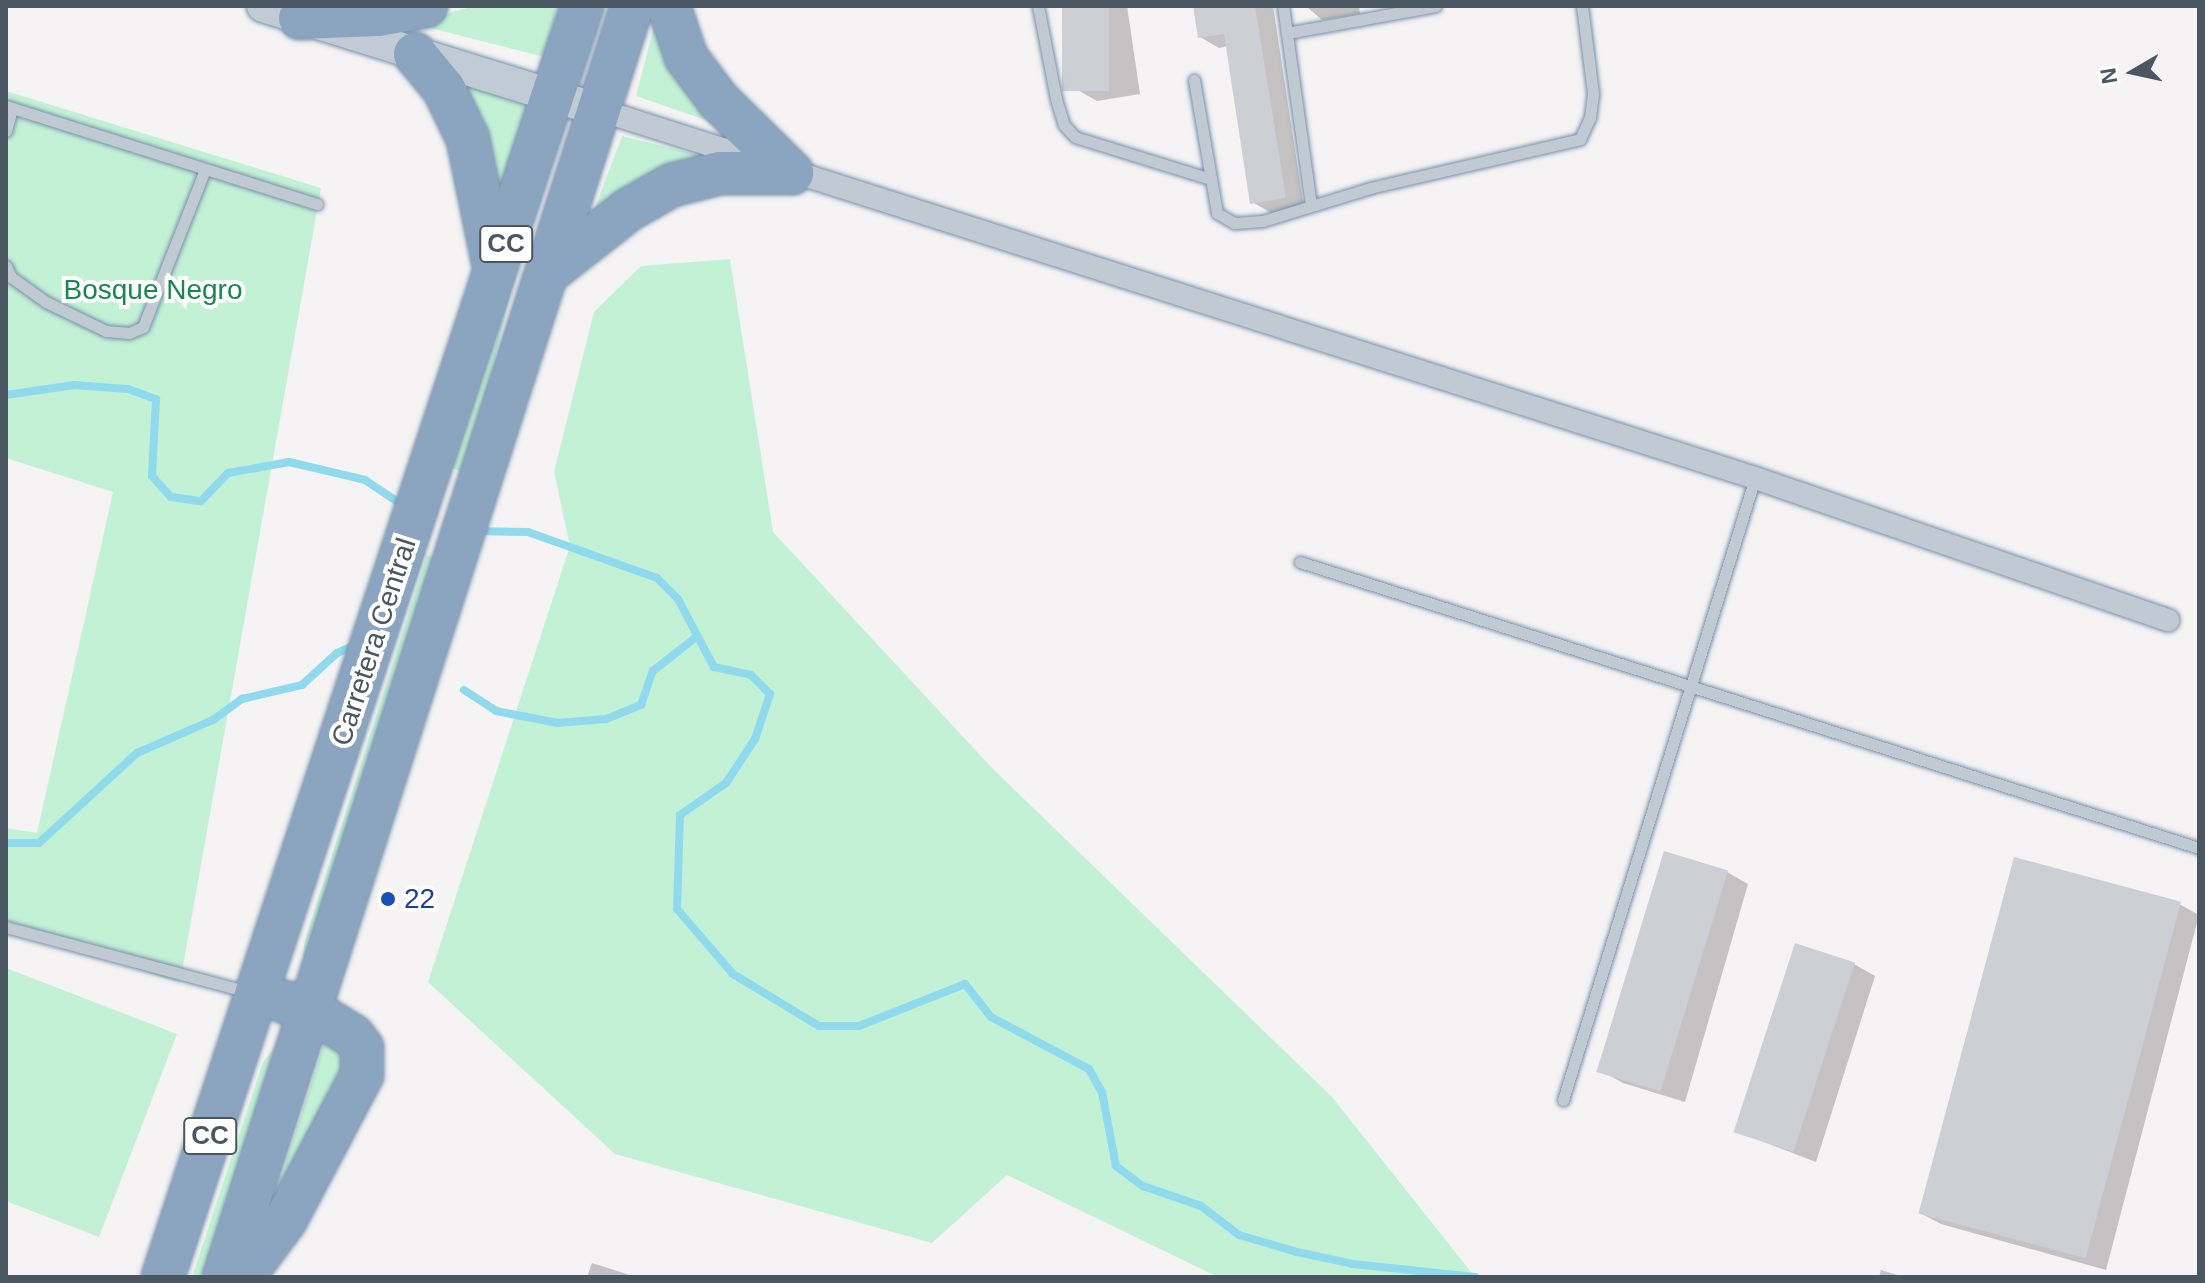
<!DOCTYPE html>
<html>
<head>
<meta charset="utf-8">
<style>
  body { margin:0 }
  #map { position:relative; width:2205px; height:1283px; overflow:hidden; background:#f5f3f3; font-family:Arial,sans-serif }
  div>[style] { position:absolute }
  .green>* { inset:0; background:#c3f1d5 }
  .shadow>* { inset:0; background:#0003 }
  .stream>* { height:8px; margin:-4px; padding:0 4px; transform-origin:4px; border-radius:4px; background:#90daee }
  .building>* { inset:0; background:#cdcfd5; transform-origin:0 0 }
  .roads { filter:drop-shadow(0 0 2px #7690ad) drop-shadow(0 0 2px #7690ad) }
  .lane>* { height:11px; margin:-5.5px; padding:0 5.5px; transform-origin:5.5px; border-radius:5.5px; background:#c1cad2 }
  .street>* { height:22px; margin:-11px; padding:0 11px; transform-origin:11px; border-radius:11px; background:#c1cad2 }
  .secondary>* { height:32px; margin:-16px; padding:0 16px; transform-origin:16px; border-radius:16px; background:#c1cbd6 }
  .highway>* { height:42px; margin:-21px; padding:0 21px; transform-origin:21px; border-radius:21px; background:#8ba5c1 }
  .dots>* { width:22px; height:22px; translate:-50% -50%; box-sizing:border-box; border:4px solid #fff; border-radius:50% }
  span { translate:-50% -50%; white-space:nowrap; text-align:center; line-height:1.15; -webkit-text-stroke:8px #fff; paint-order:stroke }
  .shield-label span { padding:2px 6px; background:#fff; border:2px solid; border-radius:6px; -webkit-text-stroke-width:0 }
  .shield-label { font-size:26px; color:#4a5661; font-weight:700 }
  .park-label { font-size:28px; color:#17864f }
  .street-label { font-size:28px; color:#4a5661 }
  .transit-label { font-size:28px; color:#164399 }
  .left { translate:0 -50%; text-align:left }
  .frame { position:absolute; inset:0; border:8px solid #4a5661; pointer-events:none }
  .north { position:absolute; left:2093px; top:32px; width:80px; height:80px; -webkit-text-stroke:6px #fff; paint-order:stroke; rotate:261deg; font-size:22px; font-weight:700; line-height:32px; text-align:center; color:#4a5661 }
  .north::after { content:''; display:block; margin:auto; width:28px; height:36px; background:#4a5661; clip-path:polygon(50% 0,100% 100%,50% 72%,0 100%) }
</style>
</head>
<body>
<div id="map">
  <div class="green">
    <div style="clip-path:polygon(475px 6px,558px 6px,544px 57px,411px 23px)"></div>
    <div style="clip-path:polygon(659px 7px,720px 125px,636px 96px)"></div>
    <div style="clip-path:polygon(455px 79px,531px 106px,504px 204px)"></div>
    <div style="clip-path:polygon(6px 91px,321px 188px,180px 983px,6px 927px,6px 828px,37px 833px,113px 492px,6px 458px)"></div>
    <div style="clip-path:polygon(622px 136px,726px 162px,590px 221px)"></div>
    <div style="clip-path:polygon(555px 138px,516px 271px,467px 473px,452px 468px)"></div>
    <div style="clip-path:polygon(730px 259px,773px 532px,992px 768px,1332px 1097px,1475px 1277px,1218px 1277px,1007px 1175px,932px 1243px,615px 1154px,428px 982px,570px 546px,554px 472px,594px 312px,641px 266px)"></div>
    <div style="clip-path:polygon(427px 555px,441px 560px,310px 952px,303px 957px,305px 940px)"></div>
    <div style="clip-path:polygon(6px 968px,177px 1034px,99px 1237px,6px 1201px)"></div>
    <div style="clip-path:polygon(327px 1034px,350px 1059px,266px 1225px)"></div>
    <div style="clip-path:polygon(274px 1048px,207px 1277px,192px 1277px,263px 1062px)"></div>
  </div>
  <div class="shadow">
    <div style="clip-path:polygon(1064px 6px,1127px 6px,1140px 94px,1097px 101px,1076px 89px)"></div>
    <div style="clip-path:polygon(1195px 6px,1273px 6px,1304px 209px,1271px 213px,1252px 202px,1228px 46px,1219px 48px,1200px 37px)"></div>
    <div style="clip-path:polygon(1306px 6px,1359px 6px,1360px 14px,1322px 20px)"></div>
    <div style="clip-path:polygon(2015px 860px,2181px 905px,2199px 915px,2106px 1270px,1941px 1224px,1920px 1213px)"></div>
    <div style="clip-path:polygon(1727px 872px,1748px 884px,1685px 1102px,1623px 1083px,1603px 1072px)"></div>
    <div style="clip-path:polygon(1854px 964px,1875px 976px,1816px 1162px,1738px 1132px)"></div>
    <div style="clip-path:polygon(592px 1263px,636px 1277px,587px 1277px)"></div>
    <div style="clip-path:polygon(1881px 1270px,1904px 1277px,1879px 1277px)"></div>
  </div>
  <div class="stream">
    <div style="left:6px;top:395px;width:69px;rotate:-8.4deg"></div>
    <div style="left:74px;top:385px;width:54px;rotate:4.2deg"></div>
    <div style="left:128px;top:389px;width:30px;rotate:20deg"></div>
    <div style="left:156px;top:399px;width:77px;rotate:93deg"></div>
    <div style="left:152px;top:476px;width:28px;rotate:48deg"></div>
    <div style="left:171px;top:497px;width:30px;rotate:8deg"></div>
    <div style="left:201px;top:501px;width:39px;rotate:-46deg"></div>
    <div style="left:228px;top:473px;width:62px;rotate:-10.2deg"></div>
    <div style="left:289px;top:462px;width:78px;rotate:13.3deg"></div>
    <div style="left:365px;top:480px;width:47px;rotate:33.7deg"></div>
    <div style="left:475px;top:531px;width:53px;rotate:1.1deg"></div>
    <div style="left:528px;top:532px;width:137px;rotate:19.6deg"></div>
    <div style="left:657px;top:578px;width:30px;rotate:45deg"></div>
    <div style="left:678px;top:599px;width:77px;rotate:62.1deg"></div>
    <div style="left:714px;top:667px;width:38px;rotate:12deg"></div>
    <div style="left:751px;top:675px;width:27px;rotate:45deg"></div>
    <div style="left:770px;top:694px;width:47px;rotate:108.4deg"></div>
    <div style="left:755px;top:739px;width:53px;rotate:123.4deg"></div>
    <div style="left:726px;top:783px;width:56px;rotate:145.2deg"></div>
    <div style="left:680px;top:815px;width:94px;rotate:91.8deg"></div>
    <div style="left:677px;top:909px;width:86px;rotate:49.3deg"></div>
    <div style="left:733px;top:974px;width:100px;rotate:31.2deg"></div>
    <div style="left:819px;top:1026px;width:40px"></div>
    <div style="left:859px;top:1026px;width:114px;rotate:-21.6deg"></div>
    <div style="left:965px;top:984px;width:42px;rotate:51.8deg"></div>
    <div style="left:991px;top:1017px;width:111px;rotate:28deg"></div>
    <div style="left:1089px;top:1069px;width:26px;rotate:61deg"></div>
    <div style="left:1102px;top:1092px;width:75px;rotate:79.3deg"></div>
    <div style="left:1116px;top:1166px;width:34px;rotate:37deg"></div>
    <div style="left:1143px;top:1186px;width:61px;rotate:19deg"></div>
    <div style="left:1201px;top:1206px;width:48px;rotate:37.3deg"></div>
    <div style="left:1239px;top:1235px;width:60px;rotate:16.3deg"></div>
    <div style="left:1297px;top:1252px;width:57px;rotate:12.1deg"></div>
    <div style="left:1353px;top:1264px;width:123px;rotate:6.1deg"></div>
    <div style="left:464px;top:690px;width:38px;rotate:33deg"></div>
    <div style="left:496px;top:711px;width:63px;rotate:11deg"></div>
    <div style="left:558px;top:723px;width:48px;rotate:-4.8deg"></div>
    <div style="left:606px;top:719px;width:38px;rotate:-22deg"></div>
    <div style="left:641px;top:705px;width:36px;rotate:-71deg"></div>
    <div style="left:653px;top:671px;width:53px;rotate:-38.2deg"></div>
    <div style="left:6px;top:843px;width:33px"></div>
    <div style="left:39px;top:843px;width:133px;rotate:-42.6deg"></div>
    <div style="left:137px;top:753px;width:83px;rotate:-23.5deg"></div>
    <div style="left:213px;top:720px;width:36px;rotate:-36deg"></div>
    <div style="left:242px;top:699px;width:62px;rotate:-13.1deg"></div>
    <div style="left:302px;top:685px;width:47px;rotate:-42.4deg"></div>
    <div style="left:337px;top:653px;width:21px;rotate:-23deg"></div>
  </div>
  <div class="building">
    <div style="left:1062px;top:6px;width:47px;height:85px"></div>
    <div style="clip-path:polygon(1193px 6px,1255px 6px,1286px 198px,1250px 204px,1224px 34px,1198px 38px)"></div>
    <div style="left:1664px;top:851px;width:67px;height:231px;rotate:17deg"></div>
    <div style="left:2014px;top:857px;width:173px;height:369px;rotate:15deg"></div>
    <div style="left:1795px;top:943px;width:63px;height:199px;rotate:18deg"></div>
  </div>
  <div class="roads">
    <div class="lane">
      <div style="left:1038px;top:6px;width:95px;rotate:79deg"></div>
      <div style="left:1056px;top:99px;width:27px;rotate:73deg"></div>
      <div style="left:1064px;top:125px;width:16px;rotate:47deg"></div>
      <div style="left:1075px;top:137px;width:142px;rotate:17.2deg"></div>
      <div style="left:1283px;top:6px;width:201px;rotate:82deg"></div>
      <div style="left:1287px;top:33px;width:151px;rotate:-10.3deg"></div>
      <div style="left:1194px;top:80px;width:135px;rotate:80.2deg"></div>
      <div style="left:1217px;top:213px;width:20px;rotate:30deg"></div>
      <div style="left:1234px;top:223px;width:29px;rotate:-4deg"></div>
      <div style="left:1263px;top:221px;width:112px;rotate:-17.1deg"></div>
      <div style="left:1370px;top:188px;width:216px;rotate:-13.1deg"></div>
      <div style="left:1580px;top:139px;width:23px;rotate:-65deg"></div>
      <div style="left:1590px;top:118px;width:25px;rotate:-83deg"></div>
      <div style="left:1593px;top:93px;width:88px;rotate:-97.2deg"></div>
      <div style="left:6px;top:106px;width:326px;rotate:17.5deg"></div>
      <div style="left:6px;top:131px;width:24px;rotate:-75deg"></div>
      <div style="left:6px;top:266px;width:12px;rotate:66deg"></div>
      <div style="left:11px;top:277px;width:43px;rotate:35.5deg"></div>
      <div style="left:46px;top:302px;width:67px;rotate:25.8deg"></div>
      <div style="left:106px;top:331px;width:23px;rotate:5deg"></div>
      <div style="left:129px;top:333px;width:15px;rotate:-23deg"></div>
      <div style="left:143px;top:327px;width:167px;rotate:-68.5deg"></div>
      <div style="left:1300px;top:562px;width:943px;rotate:17.65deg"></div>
      <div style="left:6px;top:927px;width:251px;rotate:15deg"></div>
      <div style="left:1563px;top:1100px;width:651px;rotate:-72.85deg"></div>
    </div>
    <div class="street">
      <div style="left:600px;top:110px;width:1212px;rotate:17.67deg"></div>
      <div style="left:1755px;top:478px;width:437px;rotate:19deg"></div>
    </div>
    <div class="secondary">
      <div style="left:263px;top:6px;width:353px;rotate:17.2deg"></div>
    </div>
    <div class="highway">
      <div style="left:669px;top:6px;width:54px;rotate:71.6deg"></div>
      <div style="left:686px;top:57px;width:54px;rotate:53.3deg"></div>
      <div style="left:718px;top:100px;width:104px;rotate:44.6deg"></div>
      <div style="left:300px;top:18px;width:78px;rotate:-2.2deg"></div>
      <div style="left:378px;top:15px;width:49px;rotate:-10.6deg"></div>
      <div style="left:415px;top:54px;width:45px;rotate:50.4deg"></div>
      <div style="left:444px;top:89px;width:55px;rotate:64.4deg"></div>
      <div style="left:468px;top:139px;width:130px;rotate:78.4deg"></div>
      <div style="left:549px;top:272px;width:100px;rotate:-38.1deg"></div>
      <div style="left:628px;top:210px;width:51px;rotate:-29.6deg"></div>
      <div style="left:672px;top:185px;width:49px;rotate:-14deg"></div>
      <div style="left:720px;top:173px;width:72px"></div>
      <div style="left:163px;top:1277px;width:1338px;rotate:-71.75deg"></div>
      <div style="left:224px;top:1277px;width:1335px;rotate:-72.2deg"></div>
      <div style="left:243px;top:1277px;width:72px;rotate:-53.4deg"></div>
      <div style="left:286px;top:1219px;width:163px;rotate:-62.2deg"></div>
      <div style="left:362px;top:1075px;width:27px;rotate:-90deg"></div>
      <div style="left:362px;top:1048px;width:15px;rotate:-127deg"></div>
      <div style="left:353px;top:1036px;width:52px;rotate:-148.5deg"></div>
      <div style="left:309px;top:1009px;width:26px;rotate:-164deg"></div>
    </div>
  </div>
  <div class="dots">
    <div style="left:388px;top:899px;background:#1a4fb4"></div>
  </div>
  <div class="shield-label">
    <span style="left:506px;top:244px">CC</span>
    <span style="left:210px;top:1136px">CC</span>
  </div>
  <div class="park-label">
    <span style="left:153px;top:290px">Bosque Negro</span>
  </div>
  <div class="street-label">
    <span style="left:374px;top:642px;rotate:-72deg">Carretera Central</span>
  </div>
  <div class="transit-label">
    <span class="left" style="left:404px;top:899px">22</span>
  </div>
  <div class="frame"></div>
  <div class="north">N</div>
</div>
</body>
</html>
